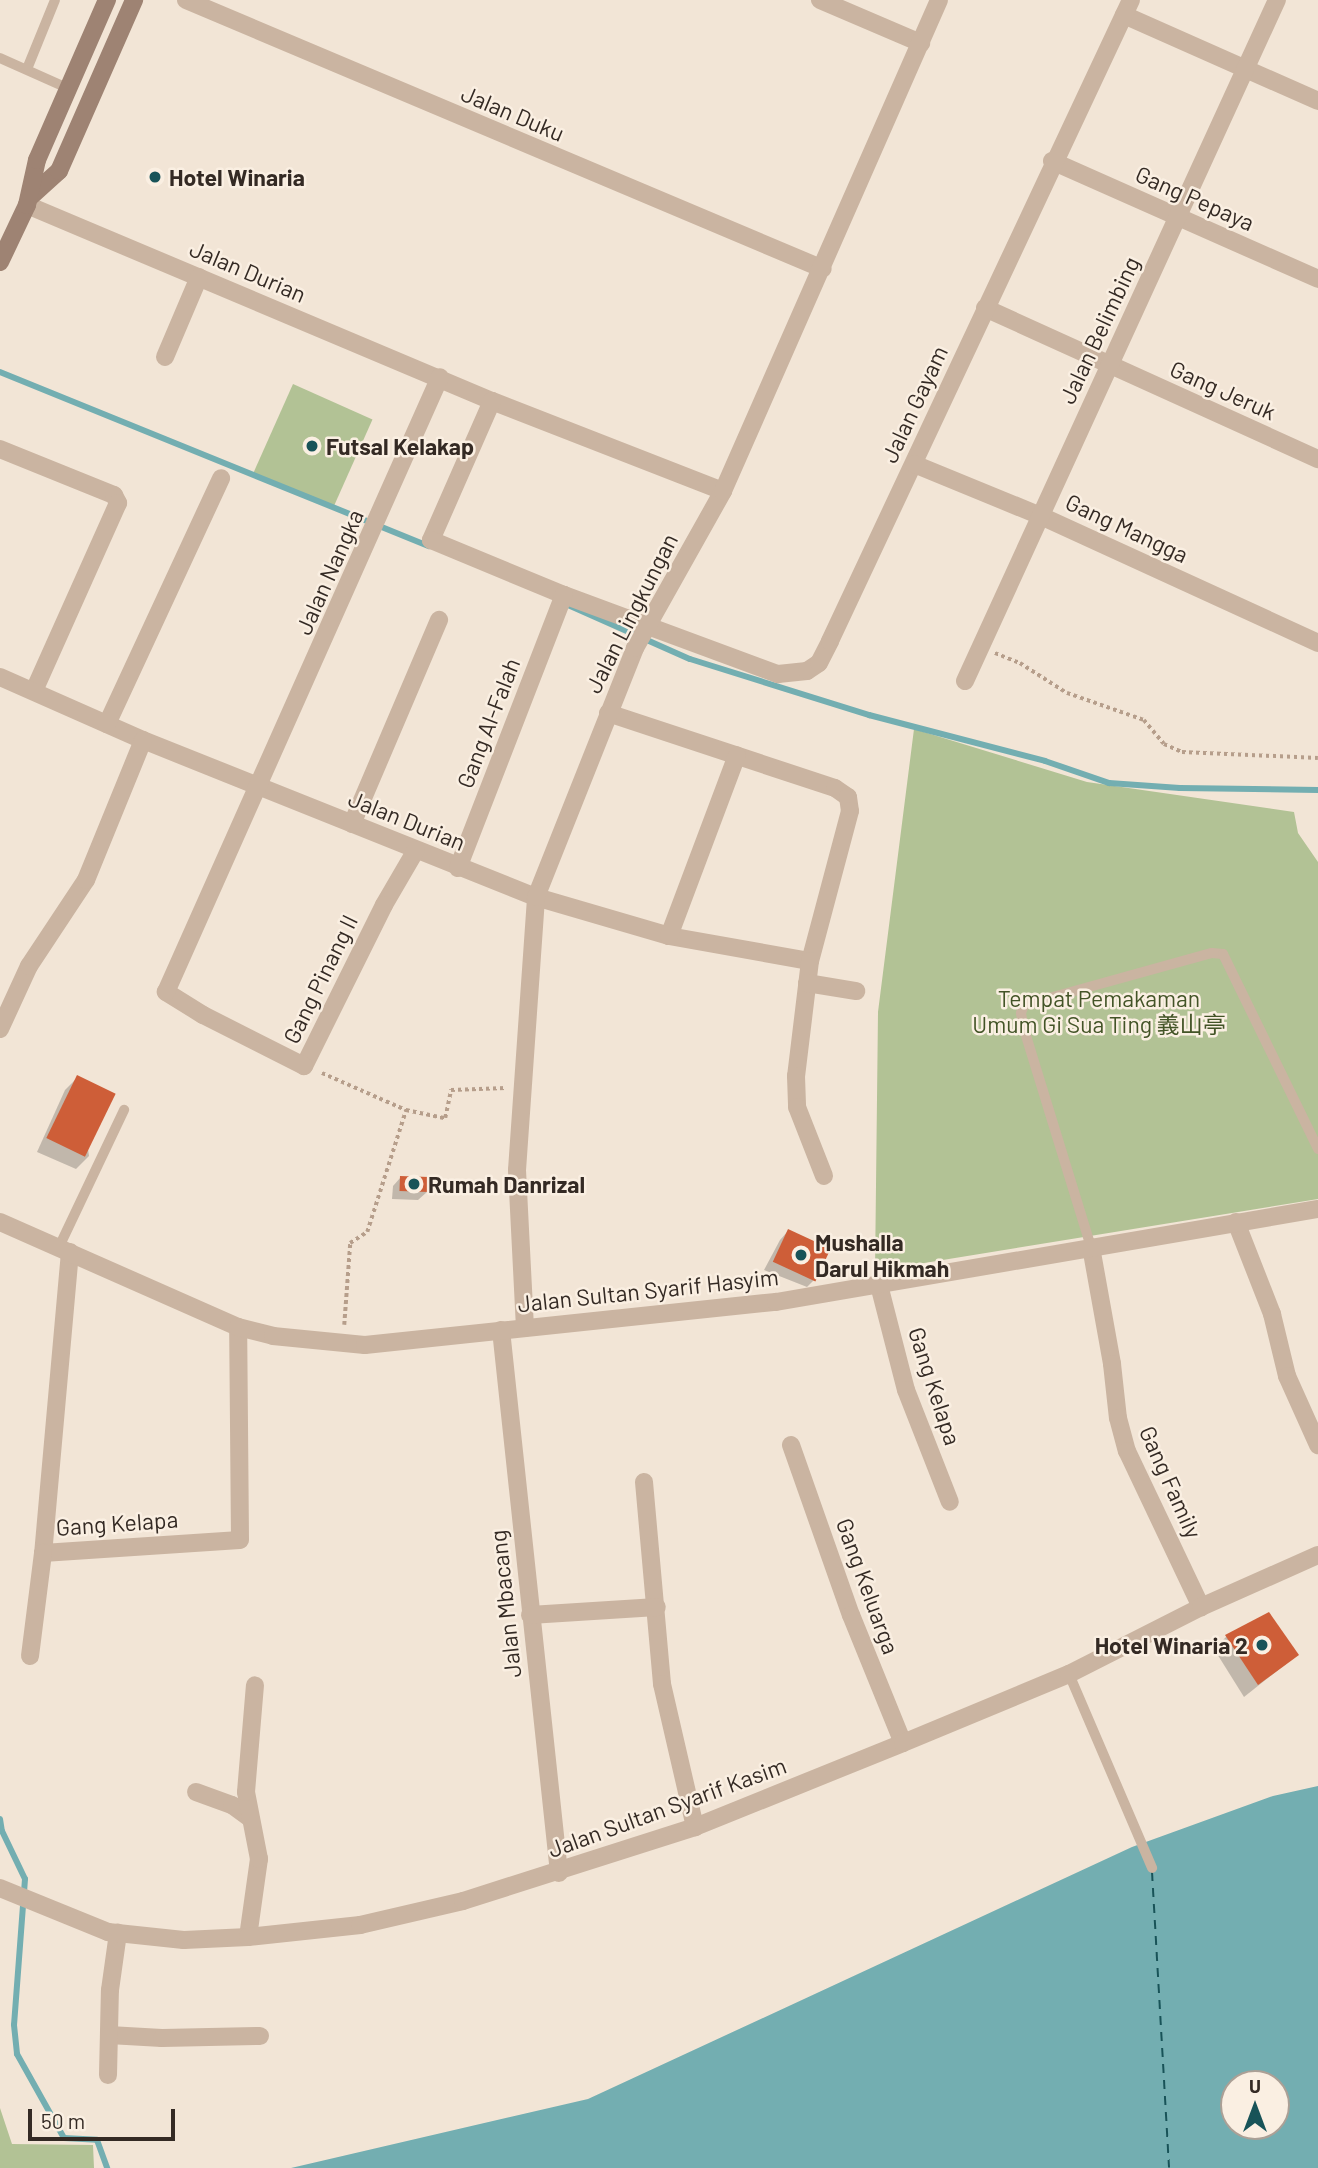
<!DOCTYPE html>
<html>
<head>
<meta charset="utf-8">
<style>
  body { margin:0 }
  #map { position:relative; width:1318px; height:2168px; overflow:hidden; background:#f2e5d6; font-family:Barlow,"Noto Sans SC",sans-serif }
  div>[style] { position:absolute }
  .green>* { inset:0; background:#b2c295; transform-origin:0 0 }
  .water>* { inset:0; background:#73aeb1 }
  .shadow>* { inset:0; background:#0003 }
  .stream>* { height:6px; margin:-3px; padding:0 3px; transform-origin:3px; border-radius:3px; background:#73aeb1 }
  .ferry>* { height:2px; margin-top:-1px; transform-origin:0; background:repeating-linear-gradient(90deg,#185358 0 9px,transparent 0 16px) }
  .building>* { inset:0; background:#ce5e38; transform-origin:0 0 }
  .path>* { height:3.5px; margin-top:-1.75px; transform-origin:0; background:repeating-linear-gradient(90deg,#b69e8b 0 3.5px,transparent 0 7px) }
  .service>* { height:10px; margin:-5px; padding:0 5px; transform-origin:5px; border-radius:5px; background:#cab4a1 }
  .minor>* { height:18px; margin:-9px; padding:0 9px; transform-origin:9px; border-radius:9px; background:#cab4a1 }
  .tertiary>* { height:18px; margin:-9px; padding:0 9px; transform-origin:9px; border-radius:9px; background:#cab4a1 }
  .secondary>* { height:18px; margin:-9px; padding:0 9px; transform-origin:9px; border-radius:9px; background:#9e8373 }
  .dots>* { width:19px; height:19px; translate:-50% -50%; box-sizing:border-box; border:4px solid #faefe2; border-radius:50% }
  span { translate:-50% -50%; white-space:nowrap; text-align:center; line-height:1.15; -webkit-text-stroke:5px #faefe2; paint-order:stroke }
  .street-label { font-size:23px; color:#342a24 }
  .poi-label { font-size:23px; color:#342a24; font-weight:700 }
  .left { translate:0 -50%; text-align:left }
  .right { translate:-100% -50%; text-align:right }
  .park-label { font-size:23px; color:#435427 }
  .north { position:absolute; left:1220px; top:2070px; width:70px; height:70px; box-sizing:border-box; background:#faefe2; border:2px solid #aba096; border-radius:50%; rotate:0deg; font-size:19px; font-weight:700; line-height:28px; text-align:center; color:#342a24 }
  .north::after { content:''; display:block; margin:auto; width:24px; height:32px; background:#185358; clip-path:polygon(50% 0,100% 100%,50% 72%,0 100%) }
  .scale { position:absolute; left:28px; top:2109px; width:147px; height:32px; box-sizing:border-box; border:4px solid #342a24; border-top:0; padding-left:9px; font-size:21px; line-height:24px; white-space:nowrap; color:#342a24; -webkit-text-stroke:5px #faefe2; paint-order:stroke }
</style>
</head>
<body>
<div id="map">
  <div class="green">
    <div style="left:293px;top:384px;width:87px;height:98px;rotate:24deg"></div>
    <div style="clip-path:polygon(914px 729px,1087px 782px,1294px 812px,1298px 833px,1318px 862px,1318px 1199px,875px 1271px,878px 1012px)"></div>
    <div style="clip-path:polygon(0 2108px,12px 2144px,93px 2145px,94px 2168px,0 2168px)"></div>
  </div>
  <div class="water">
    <div style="clip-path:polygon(evenodd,1318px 1786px,1318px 2168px,291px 2168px,588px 2099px,1132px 1847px,1273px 1796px,1318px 1786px,1234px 2084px,1276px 2084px,1276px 2126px,1234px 2126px,1234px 2084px)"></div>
  </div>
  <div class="shadow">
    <div style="clip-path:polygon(78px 1077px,89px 1156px,76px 1169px,37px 1152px,65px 1090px)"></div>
    <div style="clip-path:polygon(401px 1177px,427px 1192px,418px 1200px,392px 1199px,393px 1186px)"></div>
    <div style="clip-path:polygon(788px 1231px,815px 1279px,807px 1287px,764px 1270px,780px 1240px)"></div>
    <div style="clip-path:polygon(1227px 1636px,1297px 1655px,1244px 1697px,1214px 1649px)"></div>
  </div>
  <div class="stream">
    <div style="left:0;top:372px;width:463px;rotate:22.1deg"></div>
    <div style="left:568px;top:605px;width:133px;rotate:23.9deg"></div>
    <div style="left:690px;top:659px;width:188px;rotate:17.4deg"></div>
    <div style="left:869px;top:715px;width:182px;rotate:14.6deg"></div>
    <div style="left:1045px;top:761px;width:68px;rotate:19deg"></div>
    <div style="left:1109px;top:783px;width:71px;rotate:4deg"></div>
    <div style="left:1180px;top:788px;width:138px;rotate:0.8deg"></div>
    <div style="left:0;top:1819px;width:12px;rotate:81deg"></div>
    <div style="left:2px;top:1831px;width:53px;rotate:64.4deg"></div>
    <div style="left:25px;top:1879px;width:146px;rotate:94.3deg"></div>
    <div style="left:14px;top:2025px;width:29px;rotate:84deg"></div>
    <div style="left:17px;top:2054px;width:96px;rotate:60.8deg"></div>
    <div style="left:64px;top:2138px;width:33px;rotate:3deg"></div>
    <div style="left:97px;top:2140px;width:30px;rotate:70deg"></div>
  </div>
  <div class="ferry">
    <div style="left:1152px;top:1872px;width:296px;rotate:86.7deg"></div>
  </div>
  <div class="building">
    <div style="left:77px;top:1075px;width:43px;height:70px;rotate:26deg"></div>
    <div style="left:400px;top:1176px;width:29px;height:15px;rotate:2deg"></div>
    <div style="left:788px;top:1229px;width:47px;height:36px;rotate:25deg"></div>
    <div style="clip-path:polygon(1269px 1612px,1299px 1655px,1258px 1685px,1225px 1635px)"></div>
  </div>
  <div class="path">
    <div style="left:995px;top:653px;width:27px;rotate:22deg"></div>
    <div style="left:1020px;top:663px;width:56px;rotate:32.6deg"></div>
    <div style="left:1067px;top:693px;width:82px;rotate:19.3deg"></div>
    <div style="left:1144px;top:720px;width:31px;rotate:50deg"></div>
    <div style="left:1164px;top:744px;width:20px;rotate:24deg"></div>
    <div style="left:1182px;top:752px;width:136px;rotate:2.5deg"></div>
    <div style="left:322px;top:1073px;width:92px;rotate:23.8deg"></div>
    <div style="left:344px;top:1325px;width:82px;rotate:-85.8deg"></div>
    <div style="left:350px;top:1243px;width:20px;rotate:-33deg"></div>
    <div style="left:367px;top:1232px;width:128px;rotate:-72.3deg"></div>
    <div style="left:406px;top:1110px;width:40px;rotate:12deg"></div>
    <div style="left:445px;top:1118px;width:29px;rotate:-78deg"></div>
    <div style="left:451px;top:1090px;width:55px;rotate:-2.1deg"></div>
  </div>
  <div class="service">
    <div style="left:0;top:58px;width:73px;rotate:24.1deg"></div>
    <div style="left:27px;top:69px;width:74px;rotate:-67.9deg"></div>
    <div style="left:59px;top:1247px;width:152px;rotate:-64.6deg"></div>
    <div style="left:1091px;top:1247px;width:228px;rotate:-107.1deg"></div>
    <div style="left:1024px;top:1029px;width:16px;rotate:-101deg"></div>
    <div style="left:1021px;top:1013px;width:9px;rotate:-69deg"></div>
    <div style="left:1024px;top:1005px;width:195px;rotate:-15.5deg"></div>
    <div style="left:1212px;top:953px;width:11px;rotate:5deg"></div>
    <div style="left:1223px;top:954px;width:217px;rotate:64deg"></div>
    <div style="left:1069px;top:1674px;width:211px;rotate:66.8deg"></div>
  </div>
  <div class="minor">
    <div style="left:186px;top:0;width:691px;rotate:22.89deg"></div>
    <div style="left:820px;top:0;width:110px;rotate:23.1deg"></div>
    <div style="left:1124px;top:15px;width:212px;rotate:23.9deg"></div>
    <div style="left:1052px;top:161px;width:291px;rotate:23.9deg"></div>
    <div style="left:27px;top:205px;width:505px;rotate:22.86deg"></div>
    <div style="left:492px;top:401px;width:248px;rotate:21.3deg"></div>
    <div style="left:985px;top:308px;width:366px;rotate:24.4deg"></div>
    <div style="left:165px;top:357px;width:87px;rotate:-67deg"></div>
    <div style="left:492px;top:401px;width:152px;rotate:113.7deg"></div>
    <div style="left:431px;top:540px;width:144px;rotate:22.5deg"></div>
    <div style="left:564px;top:595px;width:228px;rotate:20.3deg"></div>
    <div style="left:778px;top:674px;width:29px;rotate:-6deg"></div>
    <div style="left:807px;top:671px;width:14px;rotate:-34deg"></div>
    <div style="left:819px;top:663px;width:25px;rotate:-63deg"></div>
    <div style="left:830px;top:641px;width:708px;rotate:-64.85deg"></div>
    <div style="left:0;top:449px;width:123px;rotate:22deg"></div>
    <div style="left:114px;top:495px;width:9px;rotate:63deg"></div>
    <div style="left:118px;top:503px;width:206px;rotate:114.1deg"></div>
    <div style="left:914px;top:464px;width:137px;rotate:22.3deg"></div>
    <div style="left:1041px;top:516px;width:305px;rotate:24.6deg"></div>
    <div style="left:0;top:677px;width:156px;rotate:23.8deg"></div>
    <div style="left:143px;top:740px;width:423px;rotate:21.8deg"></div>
    <div style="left:536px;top:897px;width:139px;rotate:16.3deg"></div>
    <div style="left:669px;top:936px;width:143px;rotate:10.1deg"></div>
    <div style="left:965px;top:681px;width:749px;rotate:-65.39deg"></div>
    <div style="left:608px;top:713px;width:239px;rotate:18.3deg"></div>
    <div style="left:835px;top:788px;width:16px;rotate:35deg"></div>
    <div style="left:848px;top:797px;width:14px;rotate:82deg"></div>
    <div style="left:850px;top:811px;width:155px;rotate:104.9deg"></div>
    <div style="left:810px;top:961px;width:116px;rotate:96.9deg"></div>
    <div style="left:796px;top:1076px;width:31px;rotate:88deg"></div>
    <div style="left:797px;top:1107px;width:74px;rotate:68.6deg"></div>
    <div style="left:107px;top:724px;width:271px;rotate:-65.1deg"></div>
    <div style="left:352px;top:824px;width:222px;rotate:-66.9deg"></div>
    <div style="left:416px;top:850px;width:64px;rotate:120.2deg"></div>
    <div style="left:384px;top:905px;width:180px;rotate:116.4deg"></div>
    <div style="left:304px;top:1066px;width:113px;rotate:-153.2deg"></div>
    <div style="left:203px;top:1015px;width:44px;rotate:-148.1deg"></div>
    <div style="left:166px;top:992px;width:673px;rotate:-65.99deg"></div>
    <div style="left:458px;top:868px;width:293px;rotate:-68.8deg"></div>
    <div style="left:669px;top:936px;width:193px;rotate:-69.4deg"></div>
    <div style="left:807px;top:983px;width:50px;rotate:9.3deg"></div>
    <div style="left:0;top:1029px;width:69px;rotate:-65.3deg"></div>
    <div style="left:29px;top:966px;width:103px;rotate:-56.5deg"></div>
    <div style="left:86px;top:880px;width:151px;rotate:-67.8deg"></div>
    <div style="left:1236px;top:1222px;width:99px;rotate:68.6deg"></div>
    <div style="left:1272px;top:1314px;width:64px;rotate:76.4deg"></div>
    <div style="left:1287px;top:1376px;width:76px;rotate:65.8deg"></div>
    <div style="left:1091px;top:1247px;width:119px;rotate:79.8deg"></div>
    <div style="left:1112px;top:1364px;width:54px;rotate:83.7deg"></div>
    <div style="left:1118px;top:1418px;width:34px;rotate:75deg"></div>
    <div style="left:1127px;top:1451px;width:173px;rotate:64.6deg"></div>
    <div style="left:70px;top:1252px;width:302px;rotate:95.1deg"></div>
    <div style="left:43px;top:1553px;width:197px;rotate:-3.8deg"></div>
    <div style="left:240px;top:1540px;width:213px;rotate:-90.5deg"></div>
    <div style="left:879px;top:1285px;width:108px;rotate:75.6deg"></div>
    <div style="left:906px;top:1390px;width:120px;rotate:68.6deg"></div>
    <div style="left:525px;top:1328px;width:158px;rotate:-92.9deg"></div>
    <div style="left:517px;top:1170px;width:274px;rotate:-86deg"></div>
    <div style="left:536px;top:897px;width:268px;rotate:-68.3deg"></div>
    <div style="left:635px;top:648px;width:180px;rotate:-60.7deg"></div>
    <div style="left:723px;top:491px;width:536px;rotate:-66.25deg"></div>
    <div style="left:501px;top:1330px;width:546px;rotate:83.9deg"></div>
    <div style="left:791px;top:1445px;width:180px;rotate:70.6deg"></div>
    <div style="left:851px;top:1615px;width:138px;rotate:67.9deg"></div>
    <div style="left:644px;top:1482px;width:203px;rotate:84.9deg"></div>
    <div style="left:662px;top:1684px;width:147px;rotate:77deg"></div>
    <div style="left:530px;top:1615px;width:127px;rotate:-3.6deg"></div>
    <div style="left:30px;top:1656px;width:104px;rotate:-82.8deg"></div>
    <div style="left:196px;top:1792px;width:38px;rotate:20deg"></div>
    <div style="left:232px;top:1805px;width:22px;rotate:36deg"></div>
    <div style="left:248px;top:1937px;width:79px;rotate:-82deg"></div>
    <div style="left:259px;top:1859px;width:68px;rotate:-101deg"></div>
    <div style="left:246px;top:1792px;width:107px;rotate:-85.2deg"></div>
    <div style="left:109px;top:2035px;width:53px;rotate:3.2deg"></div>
    <div style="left:162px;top:2038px;width:98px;rotate:-1.2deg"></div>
    <div style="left:108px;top:2075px;width:85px;rotate:-88.7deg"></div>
    <div style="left:110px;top:1990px;width:58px;rotate:-82deg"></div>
  </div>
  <div class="tertiary">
    <div style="left:0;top:1222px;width:260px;rotate:23.8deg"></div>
    <div style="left:238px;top:1327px;width:36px;rotate:14deg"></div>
    <div style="left:273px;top:1336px;width:92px;rotate:5.6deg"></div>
    <div style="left:365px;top:1345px;width:413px;rotate:-6deg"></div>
    <div style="left:776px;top:1302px;width:550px;rotate:-9.74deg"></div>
    <div style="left:0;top:1888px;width:117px;rotate:22.2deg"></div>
    <div style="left:108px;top:1932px;width:76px;rotate:6deg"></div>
    <div style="left:184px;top:1940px;width:64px;rotate:-2.7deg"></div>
    <div style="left:248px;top:1937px;width:113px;rotate:-6.1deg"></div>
    <div style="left:360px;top:1925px;width:106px;rotate:-13.1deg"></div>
    <div style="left:463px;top:1901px;width:244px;rotate:-17.7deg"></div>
    <div style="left:695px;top:1827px;width:224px;rotate:-22deg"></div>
    <div style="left:903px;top:1743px;width:180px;rotate:-22.6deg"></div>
    <div style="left:1069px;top:1674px;width:148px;rotate:-26.9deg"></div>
    <div style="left:1201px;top:1607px;width:128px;rotate:-24deg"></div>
  </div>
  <div class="secondary">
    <div style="left:30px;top:197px;width:39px;rotate:-42deg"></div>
    <div style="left:59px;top:171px;width:187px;rotate:-66.3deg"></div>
    <div style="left:0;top:262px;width:63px;rotate:-64.7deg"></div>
    <div style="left:27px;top:205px;width:46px;rotate:-77.5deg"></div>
    <div style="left:37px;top:160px;width:175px;rotate:-66.4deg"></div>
  </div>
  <div class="dots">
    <div style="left:155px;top:177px;background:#185358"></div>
    <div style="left:312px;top:446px;background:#185358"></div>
    <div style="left:414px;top:1184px;background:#185358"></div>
    <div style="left:801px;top:1255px;background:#185358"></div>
    <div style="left:1262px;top:1645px;background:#185358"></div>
  </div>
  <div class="street-label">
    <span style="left:513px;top:113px;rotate:23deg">Jalan Duku</span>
    <span style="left:1195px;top:198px;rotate:24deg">Gang Pepaya</span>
    <span style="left:248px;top:271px;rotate:23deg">Jalan Durian</span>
    <span style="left:1099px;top:330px;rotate:-65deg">Jalan Belimbing</span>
    <span style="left:1223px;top:390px;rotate:24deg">Gang Jeruk</span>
    <span style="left:914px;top:404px;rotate:-65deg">Jalan Gayam</span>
    <span style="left:1127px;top:528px;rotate:25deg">Gang Mangga</span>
    <span style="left:329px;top:572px;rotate:-66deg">Jalan Nangka</span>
    <span style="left:631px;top:613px;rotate:-63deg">Jalan Lingkungan</span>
    <span style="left:488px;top:723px;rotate:-69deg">Gang Al-Falah</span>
    <span style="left:407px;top:820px;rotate:22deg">Jalan Durian</span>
    <span style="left:320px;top:979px;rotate:-64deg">Gang Pinang II</span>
    <span style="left:648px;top:1290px;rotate:-6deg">Jalan Sultan Syarif Hasyim</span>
    <span style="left:935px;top:1386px;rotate:72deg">Gang Kelapa</span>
    <span style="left:1171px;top:1482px;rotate:66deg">Gang Family</span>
    <span style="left:117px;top:1523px;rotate:-4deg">Gang Kelapa</span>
    <span style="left:868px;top:1586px;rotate:70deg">Gang Keluarga</span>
    <span style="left:505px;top:1604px;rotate:-96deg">Jalan Mbacang</span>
    <span style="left:667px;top:1807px;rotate:-20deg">Jalan Sultan Syarif Kasim</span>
  </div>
  <div class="poi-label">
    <span class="left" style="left:169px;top:177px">Hotel Winaria</span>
    <span class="left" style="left:326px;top:446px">Futsal Kelakap</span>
    <span class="left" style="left:428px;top:1184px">Rumah Danrizal</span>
    <span class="left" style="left:815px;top:1255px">Mushalla<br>Darul Hikmah</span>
    <span class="right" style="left:1248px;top:1645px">Hotel Winaria 2</span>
  </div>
  <div class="park-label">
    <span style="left:1099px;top:1011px">Tempat Pemakaman<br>Umum Gi Sua Ting 義山亭</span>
  </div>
  <div class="north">U</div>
  <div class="scale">50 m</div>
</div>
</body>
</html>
